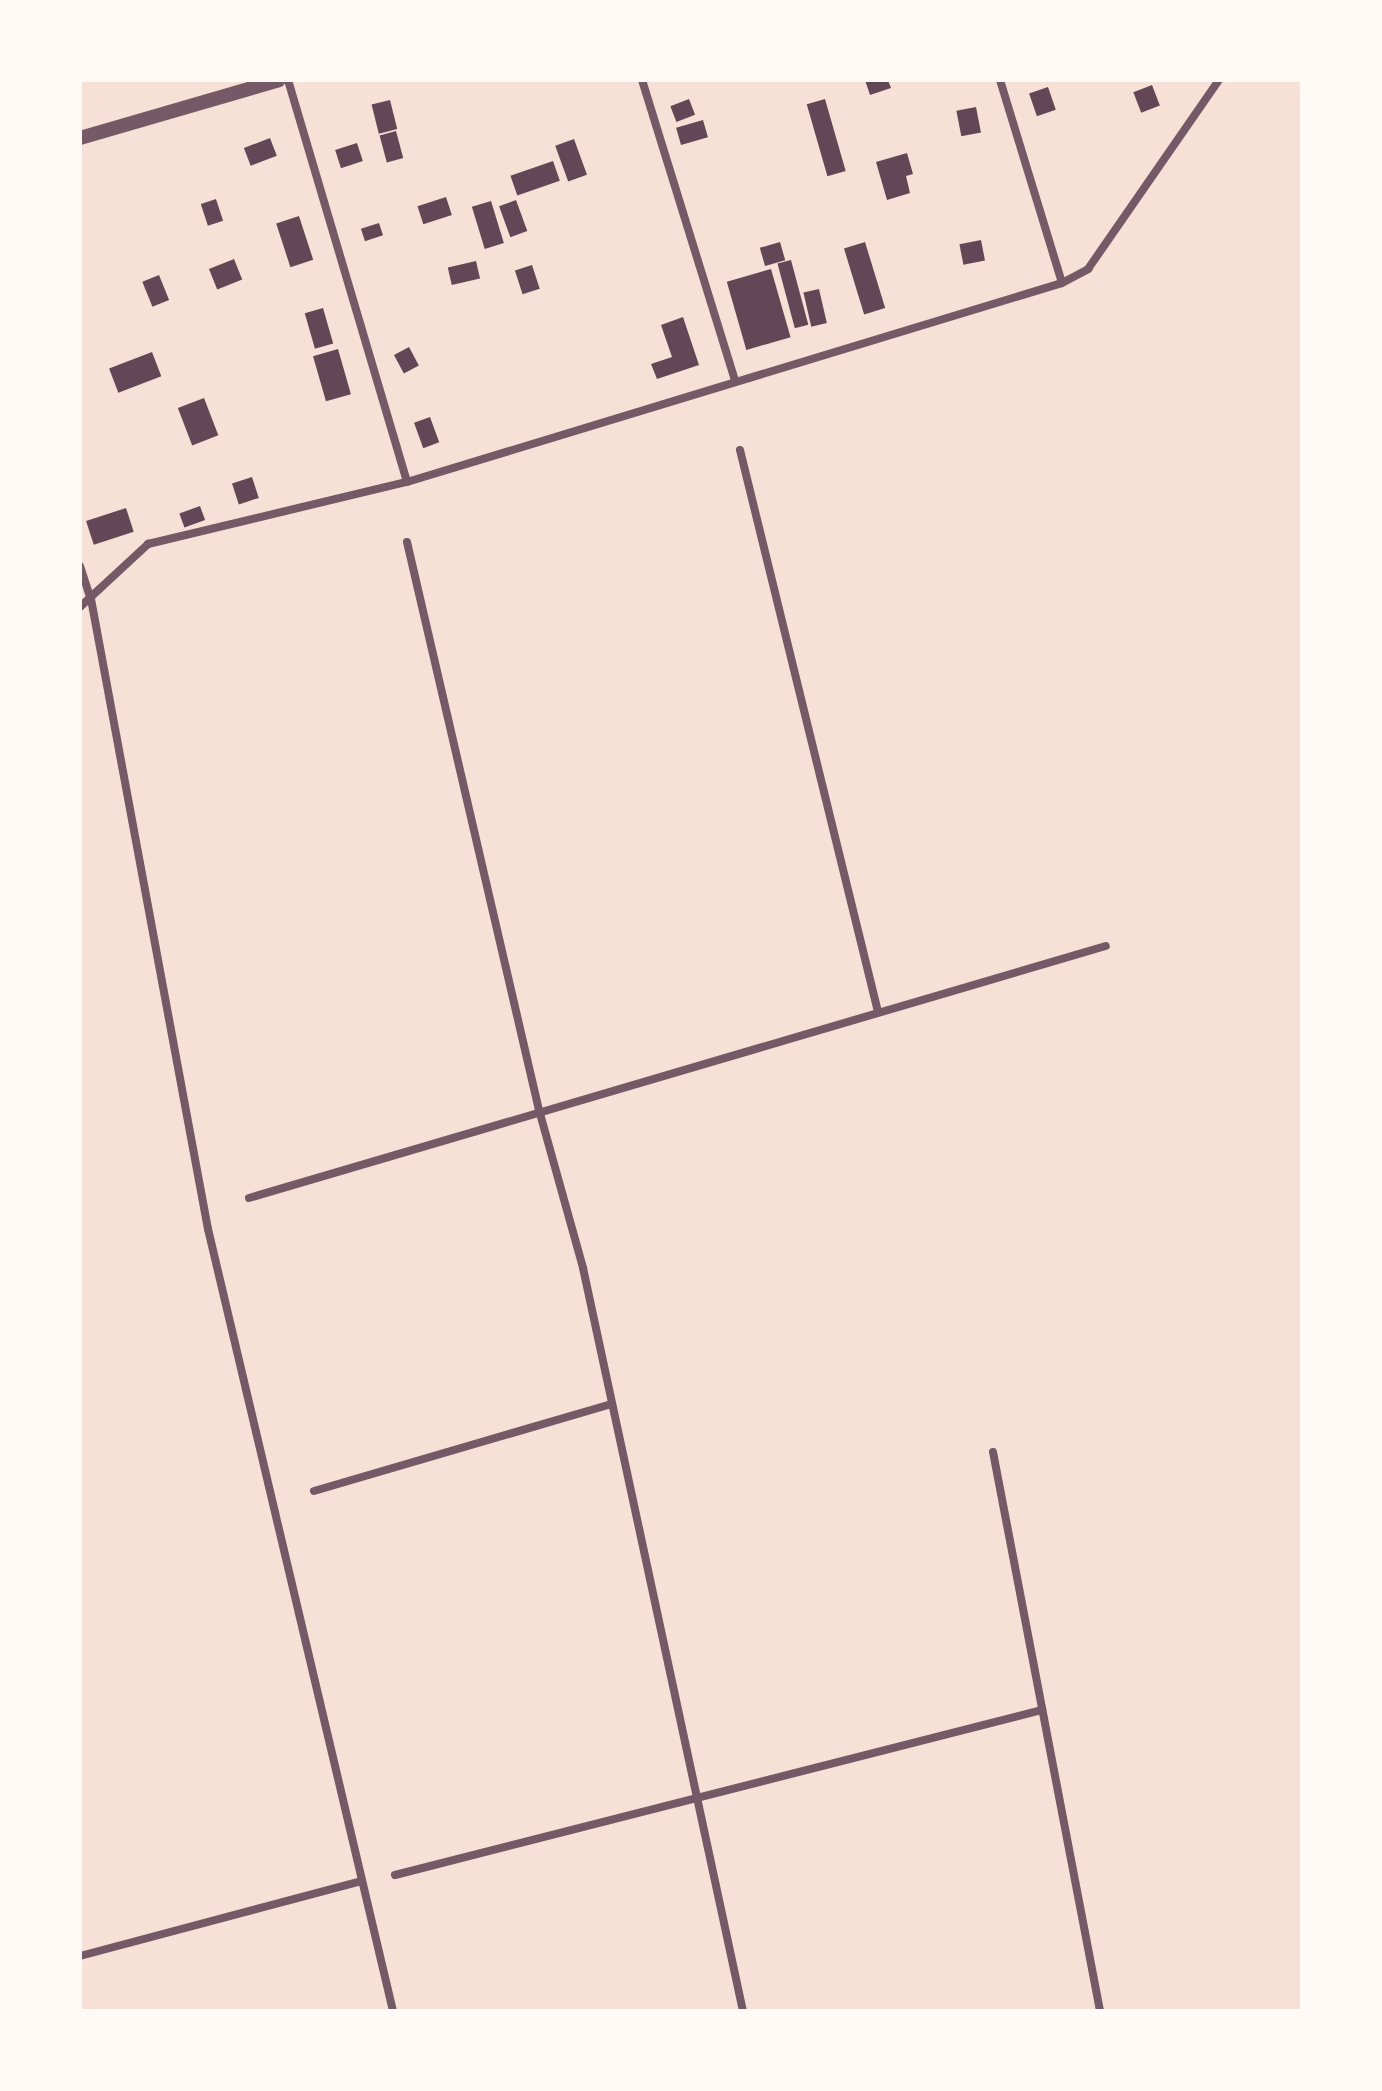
<!DOCTYPE html>
<html>
<head>
<meta charset="utf-8">
<style>
  body { margin:0 }
  #map { position:relative; width:1382px; height:2091px; overflow:hidden; background:#f7e1d7; font-family:"Titillium Web",sans-serif }
  div>[style] { position:absolute }
  .building>* { inset:0; background:#644757; transform-origin:0 0 }
  .minor>* { height:8px; margin:-4px; padding:0 4px; transform-origin:4px; border-radius:4px; background:#755966 }
  .tertiary>* { height:14px; margin:-7px; padding:0 7px; transform-origin:7px; border-radius:7px; background:#755966 }
  span { translate:-50% -50%; white-space:nowrap; text-align:center; line-height:1.15; -webkit-text-stroke:6px #fffaf5; paint-order:stroke }
  .frame { position:absolute; inset:0; border:82px solid #fffaf5; pointer-events:none }
</style>
</head>
<body>
<div id="map">
  <div class="building">
    <div style="clip-path:polygon(865px 80px,888px 80px,891px 88px,870px 95px)"></div>
    <div style="left:1152px;top:85px;width:22px;height:20px;rotate:69deg"></div>
    <div style="left:1048px;top:87px;width:24px;height:20px;rotate:71deg"></div>
    <div style="left:689px;top:99px;width:17px;height:20px;rotate:69deg"></div>
    <div style="left:825px;top:99px;width:75px;height:19px;rotate:74deg"></div>
    <div style="left:390px;top:100px;width:30px;height:19px;rotate:76deg"></div>
    <div style="left:976px;top:107px;width:26px;height:20px;rotate:79deg"></div>
    <div style="left:703px;top:120px;width:18px;height:28px;rotate:74deg"></div>
    <div style="left:396px;top:131px;width:28px;height:17px;rotate:75deg"></div>
    <div style="left:270px;top:138px;width:19px;height:28px;rotate:69deg"></div>
    <div style="left:574px;top:139px;width:38px;height:20px;rotate:70deg"></div>
    <div style="left:357px;top:143px;width:19px;height:23px;rotate:72deg"></div>
    <div style="clip-path:polygon(907px 153px,913px 174px,906px 176px,910px 193px,887px 200px,876px 162px)"></div>
    <div style="left:553px;top:161px;width:21px;height:45px;rotate:71deg"></div>
    <div style="left:446px;top:197px;width:19px;height:30px;rotate:72deg"></div>
    <div style="left:216px;top:199px;width:23px;height:16px;rotate:72deg"></div>
    <div style="left:516px;top:200px;width:33px;height:18px;rotate:70deg"></div>
    <div style="left:491px;top:201px;width:44px;height:20px;rotate:73deg"></div>
    <div style="left:299px;top:216px;width:46px;height:24px;rotate:72deg"></div>
    <div style="left:379px;top:223px;width:13px;height:19px;rotate:72deg"></div>
    <div style="left:981px;top:240px;width:21px;height:22px;rotate:79deg"></div>
    <div style="left:780px;top:242px;width:19px;height:21px;rotate:74deg"></div>
    <div style="left:865px;top:242px;width:69px;height:22px;rotate:73deg"></div>
    <div style="left:234px;top:259px;width:22px;height:27px;rotate:68deg"></div>
    <div style="left:791px;top:260px;width:67px;height:14px;rotate:75deg"></div>
    <div style="left:476px;top:261px;width:18px;height:29px;rotate:77deg"></div>
    <div style="left:532px;top:265px;width:25px;height:18px;rotate:72deg"></div>
    <div style="left:771px;top:269px;width:71px;height:46px;rotate:74deg"></div>
    <div style="left:159px;top:275px;width:27px;height:18px;rotate:68deg"></div>
    <div style="left:819px;top:289px;width:35px;height:16px;rotate:77deg"></div>
    <div style="left:323px;top:308px;width:37px;height:19px;rotate:74deg"></div>
    <div style="clip-path:polygon(683px 317px,699px 365px,657px 379px,651px 364px,672px 357px,661px 325px)"></div>
    <div style="left:409px;top:347px;width:21px;height:17px;rotate:62deg"></div>
    <div style="left:338px;top:349px;width:47px;height:26px;rotate:74deg"></div>
    <div style="left:152px;top:352px;width:26px;height:46px;rotate:69deg"></div>
    <div style="left:204px;top:398px;width:40px;height:28px;rotate:69deg"></div>
    <div style="left:430px;top:417px;width:27px;height:17px;rotate:70deg"></div>
    <div style="left:252px;top:477px;width:22px;height:21px;rotate:72deg"></div>
    <div style="left:200px;top:506px;width:15px;height:22px;rotate:70deg"></div>
    <div style="left:126px;top:508px;width:25px;height:42px;rotate:72deg"></div>
  </div>
  <div class="minor">
    <div style="left:288px;top:80px;width:419px;rotate:73.5deg"></div>
    <div style="left:642px;top:80px;width:315px;rotate:72.8deg"></div>
    <div style="left:1000px;top:80px;width:212px;rotate:73deg"></div>
    <div style="left:740px;top:450px;width:579px;rotate:76.2deg"></div>
    <div style="left:407px;top:542px;width:583px;rotate:76.92deg"></div>
    <div style="left:539px;top:1110px;width:164px;rotate:74.4deg"></div>
    <div style="left:583px;top:1268px;width:760px;rotate:77.85deg"></div>
    <div style="left:80px;top:566px;width:35px;rotate:72deg"></div>
    <div style="left:91px;top:599px;width:641px;rotate:79.48deg"></div>
    <div style="left:208px;top:1229px;width:804px;rotate:76.69deg"></div>
    <div style="left:80px;top:607px;width:93px;rotate:-42.8deg"></div>
    <div style="left:148px;top:544px;width:266px;rotate:-13.5deg"></div>
    <div style="left:407px;top:482px;width:685px;rotate:-16.9deg"></div>
    <div style="left:1062px;top:283px;width:30px;rotate:-28deg"></div>
    <div style="left:1088px;top:269px;width:230px;rotate:-55.3deg"></div>
    <div style="left:249px;top:1198px;width:893px;rotate:-16.39deg"></div>
    <div style="left:993px;top:1452px;width:569px;rotate:79.16deg"></div>
    <div style="left:314px;top:1491px;width:310px;rotate:-16.3deg"></div>
    <div style="left:395px;top:1875px;width:668px;rotate:-14.31deg"></div>
    <div style="left:80px;top:1956px;width:291px;rotate:-14.9deg"></div>
  </div>
  <div class="tertiary">
    <div style="left:80px;top:138px;width:207px;rotate:-16.2deg"></div>
  </div>
  <div class="frame"></div>
</div>
</body>
</html>
